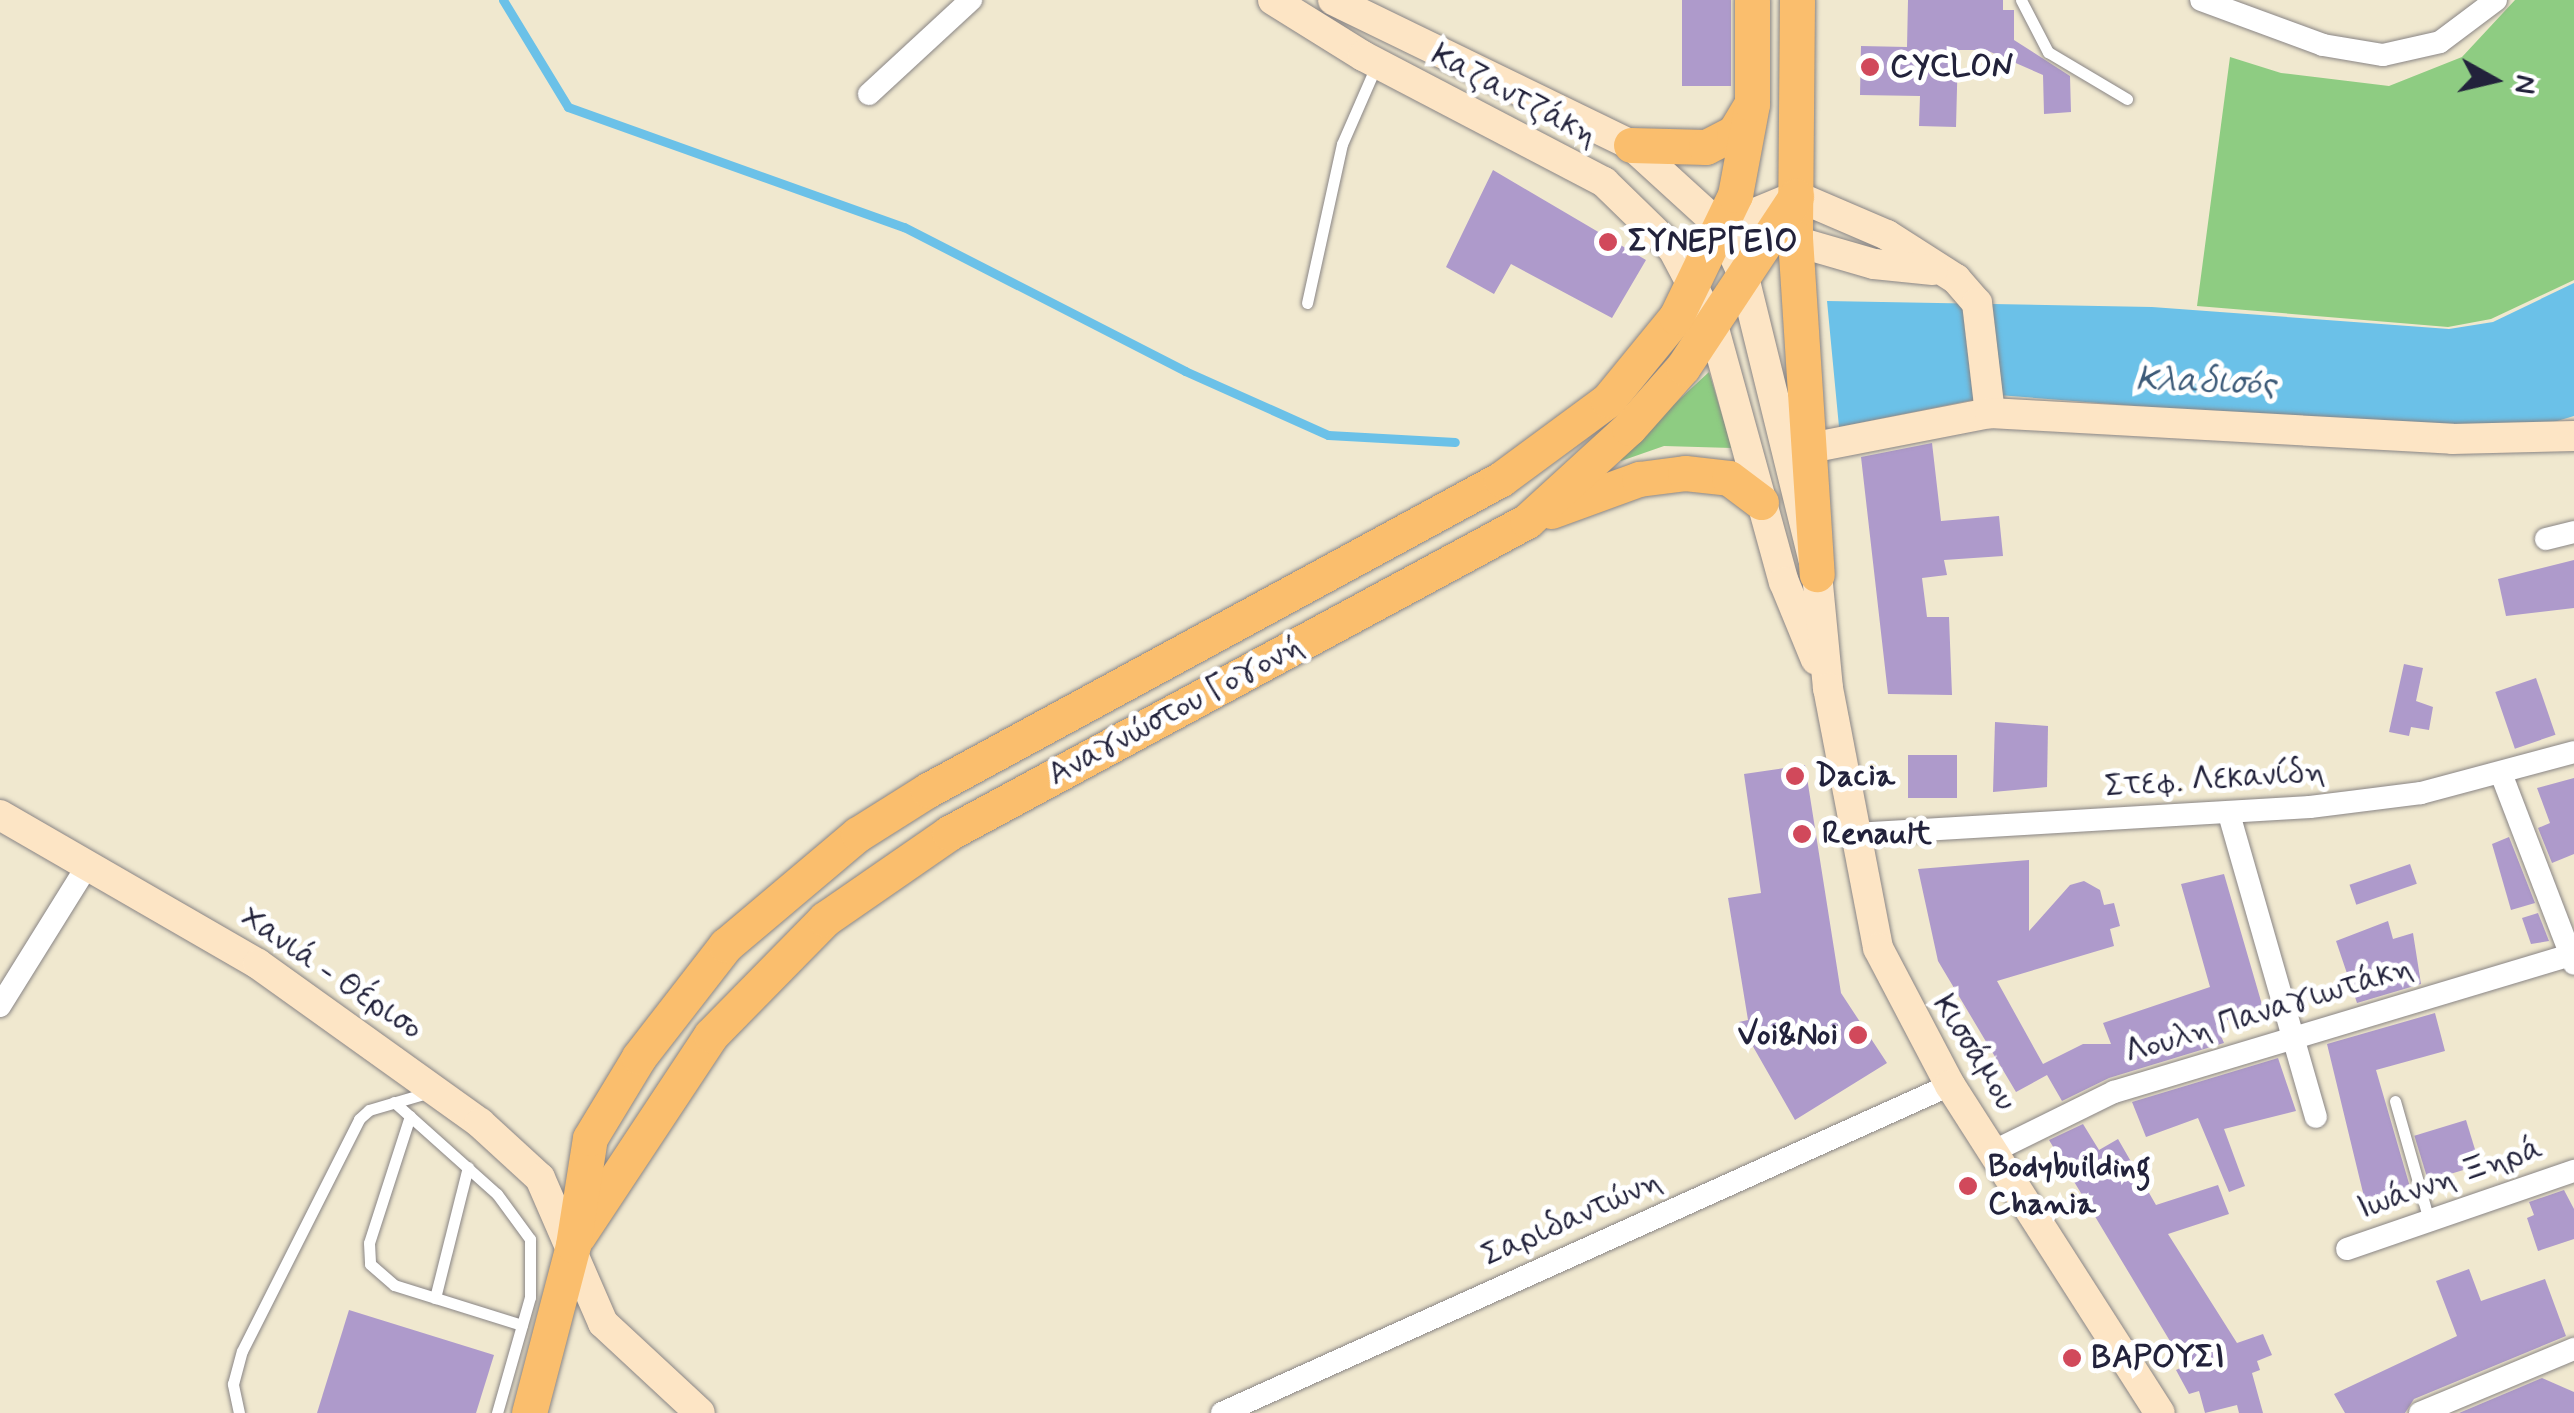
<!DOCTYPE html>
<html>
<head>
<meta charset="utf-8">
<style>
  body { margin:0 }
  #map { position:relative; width:2574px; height:1413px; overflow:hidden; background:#f0e8cf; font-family:Mynerve,sans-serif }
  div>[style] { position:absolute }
  .green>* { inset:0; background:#8ecc82 }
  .water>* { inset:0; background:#6bc1e8 }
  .stream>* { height:9px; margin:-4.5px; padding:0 4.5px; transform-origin:4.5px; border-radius:4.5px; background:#6bc1e8 }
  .building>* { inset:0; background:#ae9acb; transform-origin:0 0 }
  .roads { filter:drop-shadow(0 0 2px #898585) drop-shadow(0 0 2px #898585) }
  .lane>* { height:11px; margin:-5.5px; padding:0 5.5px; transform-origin:5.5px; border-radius:5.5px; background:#fff }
  .street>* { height:22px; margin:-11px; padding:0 11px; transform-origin:11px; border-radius:11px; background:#fff }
  .secondary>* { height:30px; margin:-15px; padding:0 15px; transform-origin:15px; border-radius:15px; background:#fde5c5 }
  .primary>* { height:35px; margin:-17.5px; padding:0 17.5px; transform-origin:17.5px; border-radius:17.5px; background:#fabe6d }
  .dots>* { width:28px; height:28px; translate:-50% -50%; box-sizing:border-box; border:5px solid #fff; border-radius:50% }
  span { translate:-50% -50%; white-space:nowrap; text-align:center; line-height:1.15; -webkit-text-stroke:10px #fff; paint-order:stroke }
  .poi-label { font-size:32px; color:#22223b; font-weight:700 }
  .left { translate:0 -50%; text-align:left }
  .right { translate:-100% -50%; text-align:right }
  .street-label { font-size:32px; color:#22223b }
  .water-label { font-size:35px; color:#3c5a78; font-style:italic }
  .north { position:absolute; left:2444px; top:30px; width:100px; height:100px; -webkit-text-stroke:8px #fff; paint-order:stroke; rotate:98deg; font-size:28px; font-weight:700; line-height:40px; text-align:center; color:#22223b }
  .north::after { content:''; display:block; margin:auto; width:35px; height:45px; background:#22223b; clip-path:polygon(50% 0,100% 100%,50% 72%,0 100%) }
</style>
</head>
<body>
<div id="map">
  <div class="green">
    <div style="clip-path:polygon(2515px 0,2574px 0,2574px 280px,2491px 319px,2448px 327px,2197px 306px,2230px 57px,2281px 73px,2389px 86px,2462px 57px)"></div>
    <div style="clip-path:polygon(1709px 372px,1732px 448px,1664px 446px,1621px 461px,1618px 456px)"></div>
  </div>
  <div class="water">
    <div style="clip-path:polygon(2574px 283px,2574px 416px,2526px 430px,2387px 426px,1998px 395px,1839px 427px,1827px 301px,2152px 307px,2449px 329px,2493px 322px)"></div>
  </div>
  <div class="stream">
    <div style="left:503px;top:0;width:125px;rotate:58.7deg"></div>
    <div style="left:568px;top:107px;width:357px;rotate:19.7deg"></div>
    <div style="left:904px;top:227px;width:316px;rotate:27.1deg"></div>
    <div style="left:1185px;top:371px;width:157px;rotate:24.1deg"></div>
    <div style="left:1328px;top:435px;width:127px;rotate:3.2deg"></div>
  </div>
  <div class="building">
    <div style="left:1682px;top:0;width:49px;height:86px"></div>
    <div style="clip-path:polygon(1908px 0,2003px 0,2003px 10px,2014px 10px,2014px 40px,2070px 76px,2071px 112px,2044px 114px,2043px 75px,1986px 50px,1958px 50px,1956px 127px,1919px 126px,1920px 96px,1860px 95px,1861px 46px,1907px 47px)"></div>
    <div style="clip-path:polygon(1493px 170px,1646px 260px,1612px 318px,1511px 264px,1494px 294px,1446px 267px)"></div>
    <div style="clip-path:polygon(1932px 443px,1941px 521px,1999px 516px,2003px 556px,1944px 560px,1947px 575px,1922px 578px,1927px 617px,1949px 617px,1952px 695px,1888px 694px,1861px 457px)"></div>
    <div style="clip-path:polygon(2574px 560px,2574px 608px,2506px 616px,2498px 579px)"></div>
    <div style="clip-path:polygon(2404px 664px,2423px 668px,2416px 701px,2433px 707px,2429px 730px,2411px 727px,2409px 736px,2389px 732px)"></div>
    <div style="left:2536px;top:678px;width:60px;height:43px;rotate:71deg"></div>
    <div style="clip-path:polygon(1995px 722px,2048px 726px,2047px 787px,1993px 792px)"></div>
    <div style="left:1908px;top:755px;width:49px;height:43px"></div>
    <div style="clip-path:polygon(1805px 765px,1841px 993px,1887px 1063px,1795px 1120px,1739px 1022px,1748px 1020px,1728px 898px,1761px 893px,1744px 774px)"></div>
    <div style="clip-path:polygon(2574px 778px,2574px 854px,2552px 863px,2538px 828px,2550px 823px,2537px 788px)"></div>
    <div style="clip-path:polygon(2509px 837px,2535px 903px,2511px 910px,2492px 844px)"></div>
    <div style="clip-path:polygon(2029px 860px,2029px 931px,2070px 885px,2084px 881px,2100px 890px,2104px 905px,2114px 903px,2120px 926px,2110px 929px,2114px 946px,1997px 981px,2043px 1064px,2083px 1044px,2111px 1044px,2103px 1023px,2210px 987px,2181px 884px,2224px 874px,2263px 1008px,2216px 1024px,2224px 1043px,2109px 1078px,2062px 1101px,2047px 1075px,2016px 1092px,1938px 961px,1918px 869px)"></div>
    <div style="left:2410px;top:864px;width:21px;height:64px;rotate:71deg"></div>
    <div style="clip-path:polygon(2538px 913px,2549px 941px,2531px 944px,2522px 918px)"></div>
    <div style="clip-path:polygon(2388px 921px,2393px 939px,2413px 933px,2421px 984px,2357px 1003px,2336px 941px)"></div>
    <div style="clip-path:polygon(2435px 1013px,2445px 1051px,2376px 1070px,2410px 1187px,2365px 1201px,2327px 1044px)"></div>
    <div style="clip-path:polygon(2278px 1058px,2296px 1111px,2224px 1129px,2245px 1186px,2229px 1192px,2198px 1118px,2146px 1137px,2132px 1102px)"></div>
    <div style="left:2466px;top:1120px;width:47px;height:54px;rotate:73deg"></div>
    <div style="clip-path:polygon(2083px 1124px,2099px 1150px,2118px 1139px,2156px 1205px,2218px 1185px,2229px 1214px,2168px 1234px,2237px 1343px,2263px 1334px,2272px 1355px,2257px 1361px,2260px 1370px,2252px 1373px,2263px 1413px,2239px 1413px,2237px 1405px,2205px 1413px,2199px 1391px,2189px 1394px,2176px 1370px,2185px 1366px,2049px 1140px)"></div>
    <div style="clip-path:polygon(2564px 1190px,2574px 1209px,2574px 1239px,2538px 1251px,2527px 1218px,2534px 1215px,2529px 1202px)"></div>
    <div style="clip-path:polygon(2469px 1269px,2481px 1301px,2545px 1279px,2566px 1336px,2414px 1399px,2405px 1413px,2345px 1413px,2334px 1394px,2457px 1336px,2436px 1281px)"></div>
    <div style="clip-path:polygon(349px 1310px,494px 1355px,476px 1413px,317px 1413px)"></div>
    <div style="clip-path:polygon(2542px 1378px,2574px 1392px,2574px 1413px,2459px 1413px)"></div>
  </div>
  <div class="roads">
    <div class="lane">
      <div style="left:2021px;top:0;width:59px;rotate:62.6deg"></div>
      <div style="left:2048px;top:52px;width:92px;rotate:30.7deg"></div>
      <div style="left:1307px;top:303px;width:163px;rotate:-77.6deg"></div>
      <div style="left:1342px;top:144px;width:87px;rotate:-66.4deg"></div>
      <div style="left:2395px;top:1101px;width:124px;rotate:74.1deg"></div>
      <div style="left:394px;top:1102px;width:138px;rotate:41.8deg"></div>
      <div style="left:497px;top:1194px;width:56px;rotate:53.7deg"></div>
      <div style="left:530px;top:1239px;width:58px;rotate:90deg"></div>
      <div style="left:530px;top:1297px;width:121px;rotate:105.9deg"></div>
      <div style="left:410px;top:1116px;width:133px;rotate:107.9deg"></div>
      <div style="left:369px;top:1243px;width:21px;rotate:87deg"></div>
      <div style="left:370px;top:1264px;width:32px;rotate:41deg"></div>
      <div style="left:394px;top:1285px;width:134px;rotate:17.4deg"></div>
      <div style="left:435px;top:1298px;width:135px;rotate:-75.9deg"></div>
      <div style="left:239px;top:1413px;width:30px;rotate:-102deg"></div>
      <div style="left:233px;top:1384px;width:34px;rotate:-75deg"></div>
      <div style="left:242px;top:1351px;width:260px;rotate:-63.2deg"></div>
      <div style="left:359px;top:1119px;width:13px;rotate:-42deg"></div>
      <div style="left:369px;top:1110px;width:64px;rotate:-16.4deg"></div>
    </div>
    <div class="street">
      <div style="left:2201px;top:0;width:130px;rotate:20.2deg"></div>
      <div style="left:2323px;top:45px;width:61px;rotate:9.5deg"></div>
      <div style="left:2383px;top:55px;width:58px;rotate:-12.8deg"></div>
      <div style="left:2440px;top:42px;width:70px;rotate:-36.9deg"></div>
      <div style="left:869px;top:94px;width:139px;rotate:-42.7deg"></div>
      <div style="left:2546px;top:539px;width:29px;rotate:-14deg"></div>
      <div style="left:2502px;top:776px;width:201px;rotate:69deg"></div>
      <div style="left:2229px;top:814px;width:315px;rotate:74deg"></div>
      <div style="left:1855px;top:834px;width:456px;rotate:-3.4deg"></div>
      <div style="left:2310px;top:807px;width:112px;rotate:-7.2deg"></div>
      <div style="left:2421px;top:793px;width:158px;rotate:-15deg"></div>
      <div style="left:0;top:1006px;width:168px;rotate:-58.1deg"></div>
      <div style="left:1994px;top:1151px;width:134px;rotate:-26.2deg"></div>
      <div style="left:2114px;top:1092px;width:480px;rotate:-16.7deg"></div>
      <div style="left:2347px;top:1249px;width:240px;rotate:-19deg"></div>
      <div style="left:1222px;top:1413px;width:798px;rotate:-24.25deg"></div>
      <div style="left:2420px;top:1413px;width:167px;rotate:-22.6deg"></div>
    </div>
    <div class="secondary">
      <div style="left:1273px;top:0;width:106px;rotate:31.9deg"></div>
      <div style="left:1363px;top:56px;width:272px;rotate:27.6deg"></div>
      <div style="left:1604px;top:182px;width:96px;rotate:44.2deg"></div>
      <div style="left:1673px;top:249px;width:86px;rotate:62.2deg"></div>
      <div style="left:1713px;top:325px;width:267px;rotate:74.6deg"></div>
      <div style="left:1784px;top:582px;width:84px;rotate:67.7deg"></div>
      <div style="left:1333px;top:0;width:331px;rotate:25.9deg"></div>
      <div style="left:1631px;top:145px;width:122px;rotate:42.3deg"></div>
      <div style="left:1721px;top:227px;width:55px;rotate:65.3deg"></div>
      <div style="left:1744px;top:277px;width:306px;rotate:76.2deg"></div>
      <div style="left:1817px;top:574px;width:115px;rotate:84.5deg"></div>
      <div style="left:1828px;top:688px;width:265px;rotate:79.1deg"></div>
      <div style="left:1878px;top:948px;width:155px;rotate:62.3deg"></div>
      <div style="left:1950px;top:1085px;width:389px;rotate:57.4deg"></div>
      <div style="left:1721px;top:227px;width:81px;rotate:-22.5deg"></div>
      <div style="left:1796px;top:196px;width:99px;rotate:23.2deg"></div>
      <div style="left:1887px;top:235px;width:82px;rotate:32.5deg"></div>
      <div style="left:1956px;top:279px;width:32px;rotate:49deg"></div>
      <div style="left:1977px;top:303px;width:111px;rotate:83.3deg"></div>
      <div style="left:1774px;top:235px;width:104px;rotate:16.2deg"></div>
      <div style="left:1874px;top:264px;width:59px;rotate:5.8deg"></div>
      <div style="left:1810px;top:448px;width:183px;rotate:-11deg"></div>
      <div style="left:1990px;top:413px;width:463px;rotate:3.2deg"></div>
      <div style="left:2452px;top:439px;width:122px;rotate:-1.4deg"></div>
      <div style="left:0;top:815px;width:298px;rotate:30deg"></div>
      <div style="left:258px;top:964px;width:273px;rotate:35.6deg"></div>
      <div style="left:480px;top:1123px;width:81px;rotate:42.5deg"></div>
      <div style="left:540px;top:1178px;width:158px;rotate:66.5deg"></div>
      <div style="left:603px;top:1323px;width:132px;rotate:42.9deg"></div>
    </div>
    <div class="primary">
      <div style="left:1797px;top:0;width:238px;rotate:90.5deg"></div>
      <div style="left:1795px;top:238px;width:337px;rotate:86.3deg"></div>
      <div style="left:1631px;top:145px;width:75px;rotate:1.5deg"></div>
      <div style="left:1706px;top:147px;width:31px;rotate:-27deg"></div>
      <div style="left:1734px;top:133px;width:33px;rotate:-59deg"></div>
      <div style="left:1551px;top:511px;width:94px;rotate:-20deg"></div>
      <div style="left:1639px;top:479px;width:46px;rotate:-7.4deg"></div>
      <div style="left:1685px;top:473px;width:44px;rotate:6.5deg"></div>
      <div style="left:1729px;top:478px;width:40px;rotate:37deg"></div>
      <div style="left:578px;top:1236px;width:241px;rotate:-56.5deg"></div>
      <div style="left:711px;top:1035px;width:163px;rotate:-45.5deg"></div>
      <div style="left:825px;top:919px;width:151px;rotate:-34.7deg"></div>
      <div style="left:949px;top:833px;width:657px;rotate:-28.36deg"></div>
      <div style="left:1527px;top:521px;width:138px;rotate:-42.4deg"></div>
      <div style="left:1629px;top:428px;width:81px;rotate:-48.5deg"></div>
      <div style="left:1683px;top:367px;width:205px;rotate:-56.5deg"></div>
      <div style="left:529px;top:1413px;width:174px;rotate:-75.3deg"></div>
      <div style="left:573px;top:1245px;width:108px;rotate:-81deg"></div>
      <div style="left:590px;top:1138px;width:95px;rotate:-58.8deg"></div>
      <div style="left:639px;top:1057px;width:142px;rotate:-52.2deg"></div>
      <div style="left:726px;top:945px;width:172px;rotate:-40.1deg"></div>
      <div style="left:858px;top:834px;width:83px;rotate:-32.2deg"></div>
      <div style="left:928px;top:790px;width:652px;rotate:-28.49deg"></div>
      <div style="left:1501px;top:479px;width:133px;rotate:-36.4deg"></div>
      <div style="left:1608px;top:400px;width:107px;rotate:-50.7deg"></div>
      <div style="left:1676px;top:317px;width:136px;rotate:-64.2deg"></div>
      <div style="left:1735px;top:195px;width:93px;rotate:-79.4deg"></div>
      <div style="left:1752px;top:104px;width:104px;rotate:-90deg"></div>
    </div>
  </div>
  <div class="dots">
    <div style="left:1870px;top:67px;background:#d1495b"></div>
    <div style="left:1608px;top:242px;background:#d1495b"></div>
    <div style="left:1795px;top:776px;background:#d1495b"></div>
    <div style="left:1802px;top:834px;background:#d1495b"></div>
    <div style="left:1858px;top:1035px;background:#d1495b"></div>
    <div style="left:1968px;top:1186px;background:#d1495b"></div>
    <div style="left:2072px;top:1358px;background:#d1495b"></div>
  </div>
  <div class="poi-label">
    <span class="left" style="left:1890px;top:67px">CYCLON</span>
    <span class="left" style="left:1628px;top:242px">ΣΥΝΕΡΓΕΙΟ</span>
    <span class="left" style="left:1815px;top:776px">Dacia</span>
    <span class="left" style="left:1822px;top:834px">Renault</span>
    <span class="right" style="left:1838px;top:1035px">Voi&amp;Noi</span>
    <span class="left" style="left:1988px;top:1186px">Bodybuilding<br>Chania</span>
    <span class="left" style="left:2092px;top:1358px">ΒΑΡΟΥΣΙ</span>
  </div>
  <div class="street-label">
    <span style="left:1514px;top:96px;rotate:28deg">Καζαντζάκη</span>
    <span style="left:1176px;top:711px;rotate:-28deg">Αναγνώστου Γογονή</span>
    <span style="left:2215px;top:780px;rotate:-4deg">Στεφ. Λεκανίδη</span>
    <span style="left:331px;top:974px;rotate:34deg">Χανιά - Θέρισο</span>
    <span style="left:2269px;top:1011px;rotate:-17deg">Λουλη Παναγιωτάκη</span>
    <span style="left:1974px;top:1053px;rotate:58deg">Κισσάμου</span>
    <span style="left:2450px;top:1179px;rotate:-19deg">Ιωάννη Ξηρά</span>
    <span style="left:1572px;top:1219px;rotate:-24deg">Σαριδαντώνη</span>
  </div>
  <div class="water-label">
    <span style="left:2206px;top:382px;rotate:2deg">Κλαδισός</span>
  </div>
  <div class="north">N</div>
</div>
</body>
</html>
